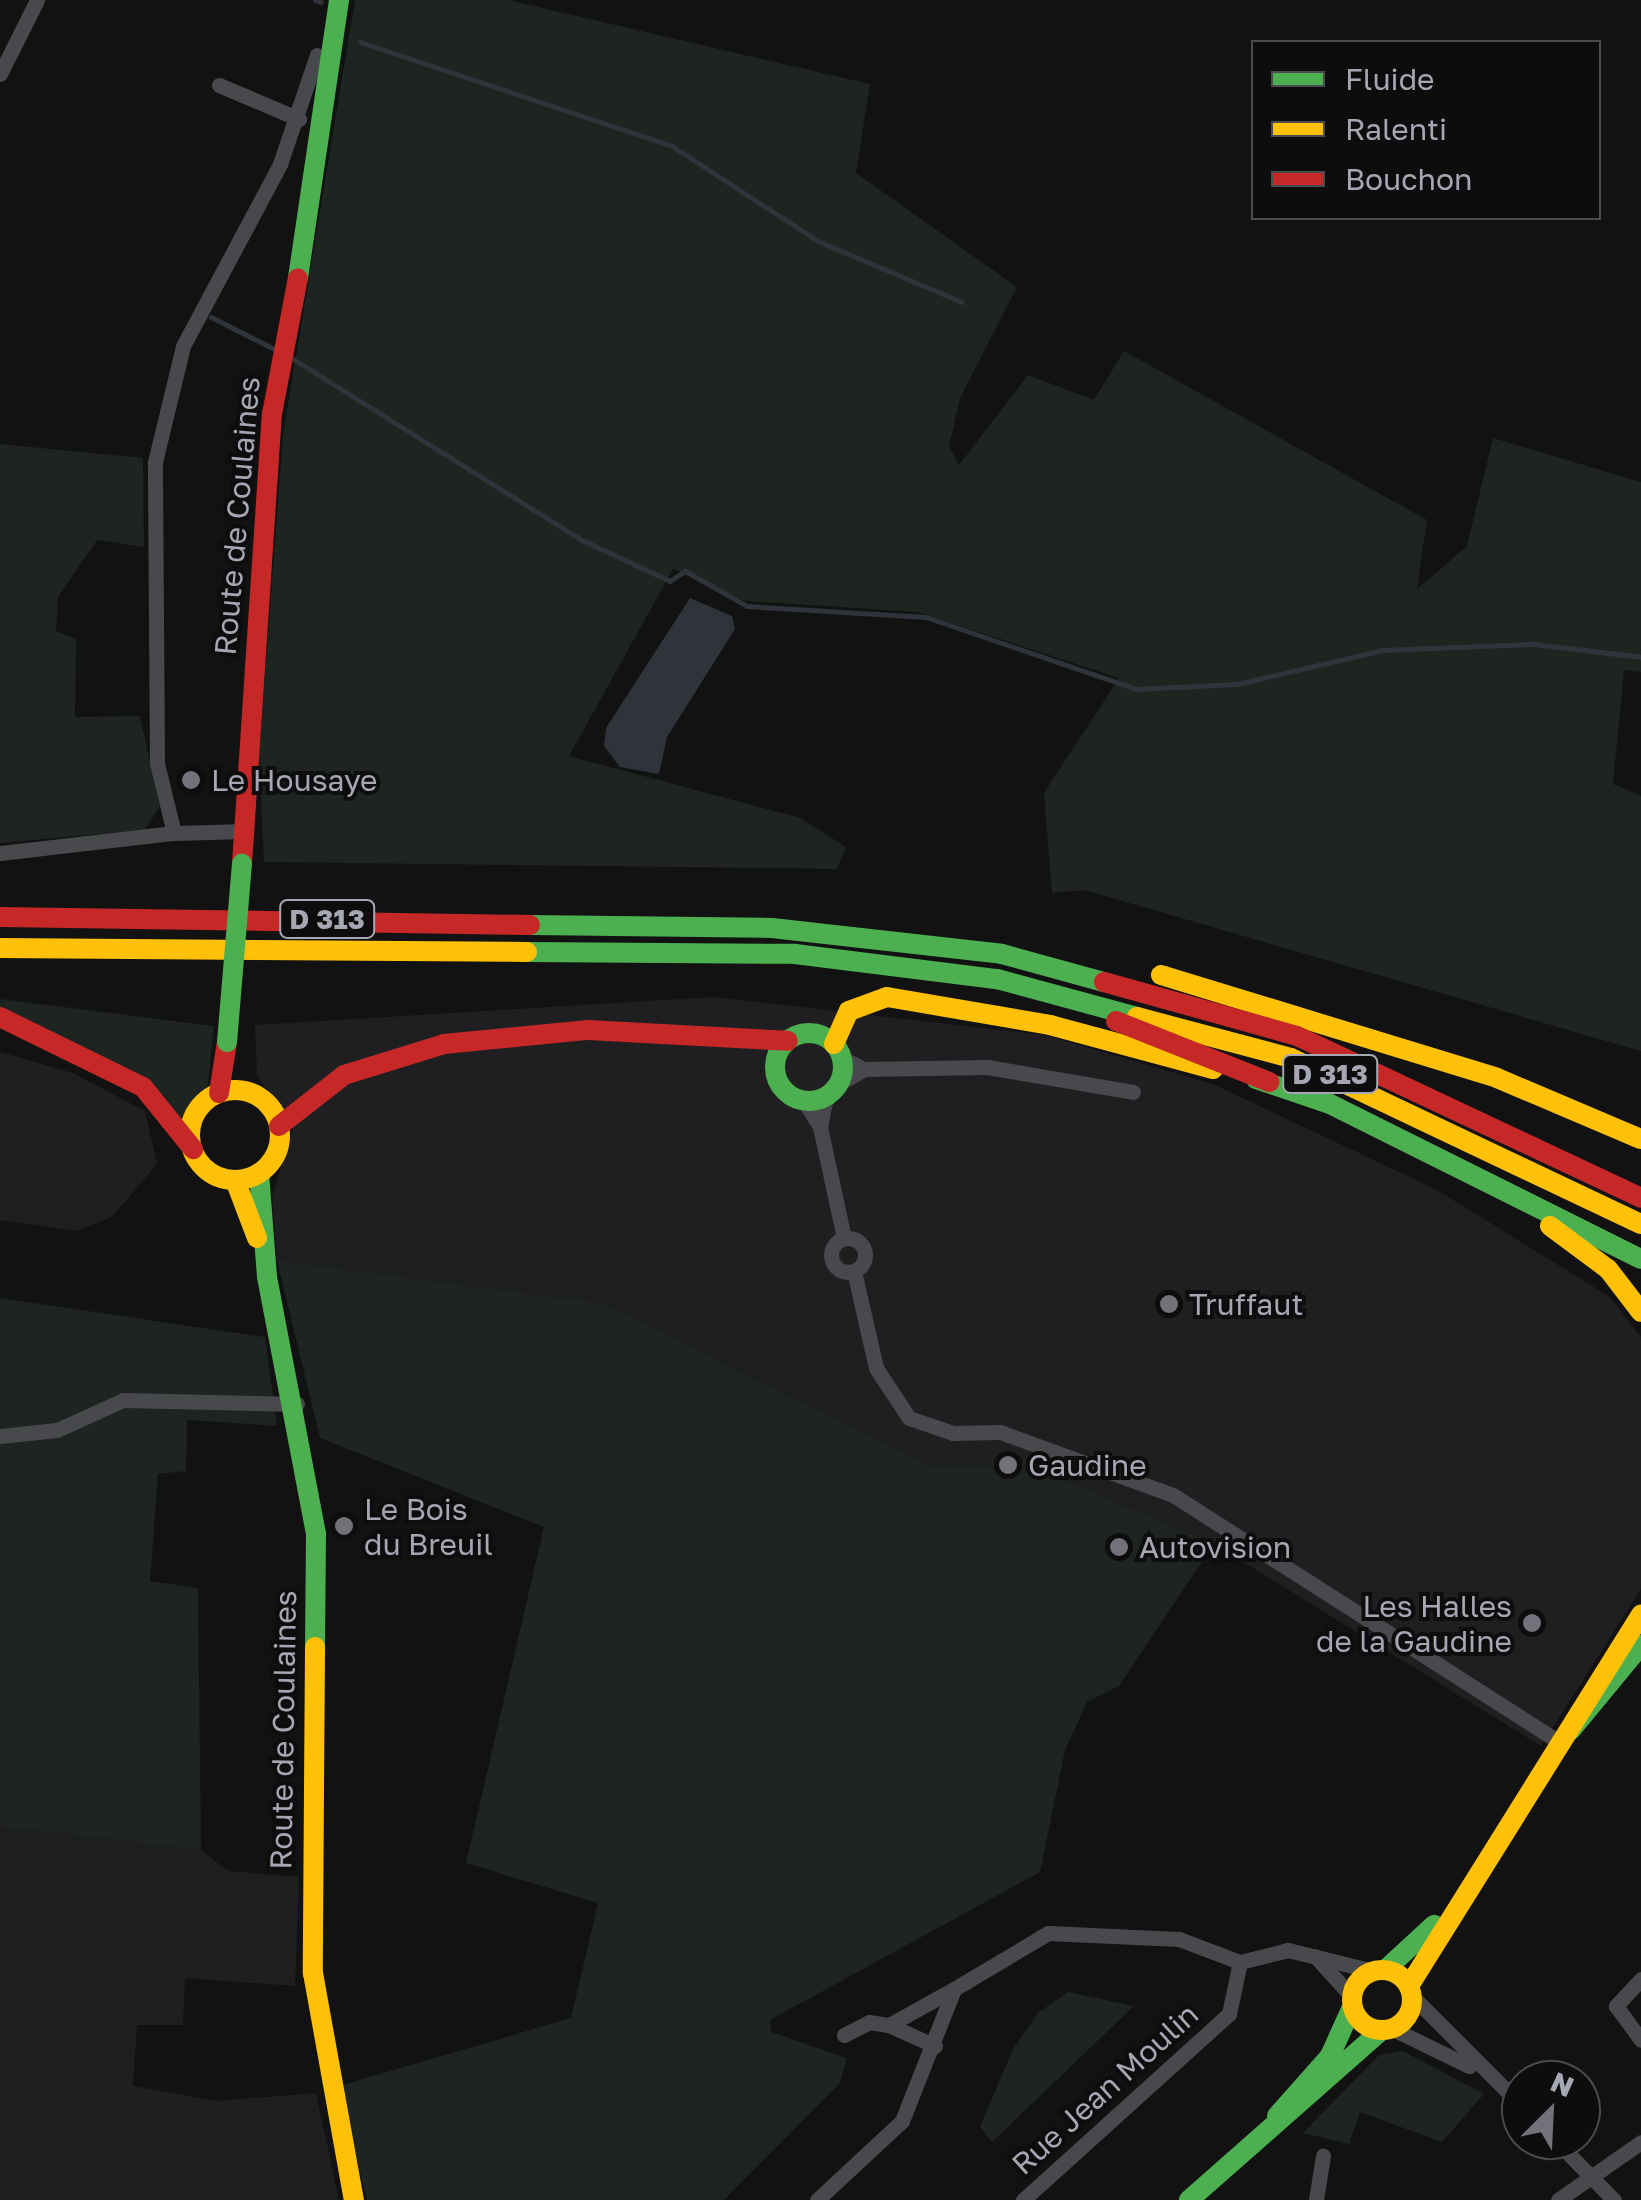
<!DOCTYPE html>
<html>
<head>
<meta charset="utf-8">
<style>
  body { margin:0 }
  #map { position:relative; width:1641px; height:2200px; overflow:hidden; background:#121213; font-family:"Golos Text",sans-serif }
  div>[style] { position:absolute }
  .built>* { inset:0; background:#1f1f21 }
  .green>* { inset:0; background:#1e2420 }
  .water>* { inset:0; background:#2e343a }
  .stream>* { height:5px; margin:-2.5px; padding:0 2.5px; transform-origin:2.5px; border-radius:2.5px; background:#2e343a }
  .street>* { height:15px; margin:-7.5px; padding:0 7.5px; transform-origin:7.5px; border-radius:7.5px; background:#48494c }
  .street>.ring { margin:-7.5px; padding:0; box-sizing:content-box; background:none; border:15px solid #48494c; border-radius:50% }
  .fast>* { height:20px; margin:-10px; padding:0 10px; transform-origin:10px; border-radius:10px; background:#4caf50 }
  .fast>.ring { margin:-10px; padding:0; box-sizing:content-box; background:none; border:20px solid #4caf50; border-radius:50% }
  .slow>* { height:20px; margin:-10px; padding:0 10px; transform-origin:10px; border-radius:10px; background:#ffc107 }
  .slow>.ring { margin:-10px; padding:0; box-sizing:content-box; background:none; border:20px solid #ffc107; border-radius:50% }
  .jam>* { height:20px; margin:-10px; padding:0 10px; transform-origin:10px; border-radius:10px; background:#c62828 }
  .fast-bridge>* { height:20px; margin:-10px; padding:0 10px; transform-origin:10px; border-radius:10px; background:#4caf50 }
  .dots>* { width:28px; height:28px; translate:-50% -50%; box-sizing:border-box; border:5px solid #0d0d0e; border-radius:50% }
  span { translate:-50% -50%; white-space:nowrap; text-align:center; line-height:1.15; -webkit-text-stroke:8px #0d0d0e; paint-order:stroke }
  .shield-label span { padding:2px 8px; background:#0d0d0e; border:2px solid; border-radius:8px; -webkit-text-stroke-width:0 }
  .shield-label { font-size:28px; color:#a5a7b2; font-weight:700 }
  .street-label { font-size:30px; color:#a5a7b2 }
  .poi-label { font-size:30px; color:#a5a7b2 }
  .left { translate:0 -50%; text-align:left }
  .right { translate:-100% -50%; text-align:right }
  .legend { position:absolute; left:1251px; top:40px; width:350px; height:180px; box-sizing:border-box; background:#0d0d0e; border:2px solid #4a4b50; margin:0; padding:12px 18px; list-style:none; font-size:30px; color:#a5a7b2 }
  .legend li { display:flex; align-items:center; gap:20px; height:50px }
  .legend b { width:50px; border:2px solid #4a4b50 }
  .north { position:absolute; left:1501px; top:2060px; width:100px; height:100px; box-sizing:border-box; background:#0d0d0e; border:2px solid #4a4b50; border-radius:50%; rotate:24deg; font-size:28px; font-weight:700; line-height:40px; text-align:center; color:#a5a7b2 }
  .north::after { content:''; display:block; margin:auto; width:35px; height:45px; background:#72737a; clip-path:polygon(50% 0,100% 100%,50% 72%,0 100%) }
</style>
</head>
<body>
<div id="map">
  <div class="built">
    <div style="clip-path:polygon(713px 997px,1045px 1035px,1213px 1084px,1437px 1190px,1610px 1297px,1641px 1337px,1641px 1589px,1541px 1746px,1214px 1544px,1039px 1469px,931px 1467px,602px 1303px,277px 1260px,272px 1197px,293px 1129px,257px 1075px,255px 1025px)"></div>
    <div style="clip-path:polygon(0 1052px,73px 1073px,145px 1111px,157px 1164px,112px 1217px,77px 1231px,0 1220px)"></div>
    <div style="clip-path:polygon(0 1827px,201px 1850px,228px 1871px,299px 1877px,295px 1986px,185px 1978px,183px 2025px,137px 2025px,133px 2086px,217px 2101px,316px 2093px,339px 2200px,0 2200px)"></div>
  </div>
  <div class="green">
    <div style="clip-path:polygon(355px 0,508px 0,870px 84px,856px 173px,1017px 287px,960px 398px,949px 447px,959px 465px,1028px 375px,1094px 400px,1124px 351px,1427px 520px,1417px 589px,1467px 546px,1493px 438px,1641px 482px,1641px 672px,1624px 670px,1613px 784px,1641px 796px,1641px 1051px,1084px 890px,1052px 893px,1044px 793px,1119px 678px,918px 612px,745px 601px,673px 569px,569px 756px,800px 818px,846px 847px,837px 869px,264px 862px,259px 756px,283px 435px)"></div>
    <div style="clip-path:polygon(0 444px,143px 458px,144px 547px,97px 540px,58px 597px,56px 631px,76px 639px,75px 717px,140px 716px,160px 807px,144px 830px,0 843px)"></div>
    <div style="clip-path:polygon(0 999px,214px 1026px,207px 1092px,186px 1122px,0 1010px)"></div>
    <div style="clip-path:polygon(277px 1260px,602px 1303px,931px 1467px,1039px 1469px,1214px 1544px,1119px 1686px,1087px 1702px,1065px 1750px,1040px 1872px,770px 2020px,771px 2032px,847px 2058px,840px 2083px,724px 2200px,367px 2200px,339px 2086px,571px 2018px,598px 1903px,466px 1863px,544px 1527px,320px 1438px)"></div>
    <div style="clip-path:polygon(0 1298px,265px 1337px,277px 1426px,187px 1420px,186px 1471px,158px 1474px,150px 1581px,198px 1588px,201px 1850px,0 1827px)"></div>
    <div style="clip-path:polygon(1068px 1992px,1134px 2006px,992px 2142px,980px 2127px,1013px 2049px,1038px 2013px)"></div>
    <div style="clip-path:polygon(1403px 2051px,1484px 2094px,1442px 2142px,1360px 2112px,1349px 2144px,1303px 2133px,1379px 2055px)"></div>
  </div>
  <div class="water">
    <div style="clip-path:polygon(690px 598px,732px 616px,735px 629px,667px 737px,659px 774px,620px 767px,604px 746px,606px 728px)"></div>
  </div>
  <div class="stream">
    <div style="left:315px;top:0;width:6px;rotate:18deg"></div>
    <div style="left:360px;top:42px;width:329px;rotate:18.4deg"></div>
    <div style="left:672px;top:146px;width:174px;rotate:33.1deg"></div>
    <div style="left:818px;top:241px;width:156px;rotate:23deg"></div>
    <div style="left:211px;top:317px;width:77px;rotate:26.9deg"></div>
    <div style="left:290px;top:357px;width:345px;rotate:32.1deg"></div>
    <div style="left:582px;top:540px;width:97px;rotate:25deg"></div>
    <div style="left:670px;top:581px;width:18px;rotate:-34deg"></div>
    <div style="left:685px;top:571px;width:71px;rotate:29.4deg"></div>
    <div style="left:747px;top:606px;width:179px;rotate:3.5deg"></div>
    <div style="left:926px;top:617px;width:222px;rotate:18.9deg"></div>
    <div style="left:1136px;top:689px;width:101px;rotate:-2.8deg"></div>
    <div style="left:1237px;top:684px;width:150px;rotate:-13.1deg"></div>
    <div style="left:1383px;top:650px;width:151px;rotate:-2.3deg"></div>
    <div style="left:1534px;top:644px;width:108px;rotate:6.9deg"></div>
  </div>
  <div class="street">
    <div style="left:0;top:74px;width:83px;rotate:-63.4deg"></div>
    <div style="left:219px;top:85px;width:87px;rotate:23deg"></div>
    <div style="left:244px;top:831px;width:70px;rotate:178.4deg"></div>
    <div style="left:174px;top:833px;width:72px;rotate:-103.7deg"></div>
    <div style="left:157px;top:763px;width:301px;rotate:-90.4deg"></div>
    <div style="left:155px;top:462px;width:119px;rotate:-76.4deg"></div>
    <div style="left:183px;top:346px;width:206px;rotate:-61.9deg"></div>
    <div style="left:280px;top:164px;width:115px;rotate:-71.3deg"></div>
    <div style="left:0;top:853px;width:175px;rotate:-6.6deg"></div>
    <div style="left:842px;top:1058px;width:25px;rotate:27deg"></div>
    <div style="left:840px;top:1083px;width:28px;rotate:-30deg"></div>
    <div style="left:864px;top:1069px;width:123px;rotate:-0.9deg"></div>
    <div style="left:987px;top:1067px;width:148px;rotate:9.7deg"></div>
    <div style="left:804px;top:1101px;width:31px;rotate:58deg"></div>
    <div style="left:820px;top:1127px;width:114px;rotate:77.8deg"></div>
    <div style="left:820px;top:1127px;width:31px;rotate:-79deg"></div>
    <div class="ring" style="left:831px;top:1238px;width:19px;height:19px"></div>
    <div style="left:854px;top:1271px;width:99px;rotate:77.2deg"></div>
    <div style="left:876px;top:1368px;width:60px;rotate:56.6deg"></div>
    <div style="left:909px;top:1418px;width:46px;rotate:18.8deg"></div>
    <div style="left:953px;top:1433px;width:47px;rotate:-1.2deg"></div>
    <div style="left:1000px;top:1432px;width:184px;rotate:20deg"></div>
    <div style="left:1173px;top:1495px;width:458px;rotate:32.6deg"></div>
    <div style="left:0;top:1436px;width:57px;rotate:-6deg"></div>
    <div style="left:57px;top:1430px;width:72px;rotate:-24.4deg"></div>
    <div style="left:123px;top:1400px;width:174px;rotate:1.3deg"></div>
    <div style="left:1315px;top:1956px;width:55px;rotate:47.9deg"></div>
    <div style="left:1641px;top:1979px;width:37px;rotate:133deg"></div>
    <div style="left:1616px;top:2006px;width:42px;rotate:53.7deg"></div>
    <div style="left:1412px;top:1996px;width:154px;rotate:45deg"></div>
    <div style="left:1393px;top:2029px;width:85px;rotate:26deg"></div>
    <div style="left:844px;top:2035px;width:28px;rotate:-27deg"></div>
    <div style="left:869px;top:2022px;width:20px;rotate:9deg"></div>
    <div style="left:935px;top:2046px;width:51px;rotate:-155.5deg"></div>
    <div style="left:889px;top:2025px;width:74px;rotate:-29deg"></div>
    <div style="left:1555px;top:2140px;width:84px;rotate:45.5deg"></div>
    <div style="left:817px;top:2200px;width:116px;rotate:-42.9deg"></div>
    <div style="left:902px;top:2121px;width:142px;rotate:-68.5deg"></div>
    <div style="left:954px;top:1989px;width:109px;rotate:-30.8deg"></div>
    <div style="left:1048px;top:1933px;width:131px;rotate:2.6deg"></div>
    <div style="left:1179px;top:1939px;width:65px;rotate:20.7deg"></div>
    <div style="left:1240px;top:1962px;width:49px;rotate:-14deg"></div>
    <div style="left:1288px;top:1950px;width:88px;rotate:13.9deg"></div>
    <div style="left:1023px;top:2200px;width:278px;rotate:-42.1deg"></div>
    <div style="left:1229px;top:2014px;width:53px;rotate:-78.1deg"></div>
    <div style="left:1316px;top:2200px;width:45px;rotate:-81deg"></div>
    <div style="left:1558px;top:2200px;width:101px;rotate:-34.9deg"></div>
  </div>
  <div class="fast">
    <div style="left:298px;top:278px;width:281px;rotate:-81.6deg"></div>
    <div style="left:530px;top:925px;width:242px;rotate:0.7deg"></div>
    <div style="left:772px;top:928px;width:231px;rotate:6.4deg"></div>
    <div style="left:1002px;top:954px;width:106px;rotate:15.4deg"></div>
    <div style="left:527px;top:952px;width:268px;rotate:0.4deg"></div>
    <div style="left:795px;top:954px;width:204px;rotate:7.1deg"></div>
    <div style="left:997px;top:979px;width:145px;rotate:15.2deg"></div>
    <div class="ring" style="left:775px;top:1033px;width:48px;height:48px"></div>
    <div style="left:1256px;top:1079px;width:78px;rotate:18.7deg"></div>
    <div style="left:1330px;top:1104px;width:347px;rotate:26.5deg"></div>
    <div style="left:259px;top:1173px;width:104px;rotate:85.6deg"></div>
    <div style="left:267px;top:1277px;width:261px;rotate:79.2deg"></div>
    <div style="left:316px;top:1533px;width:114px;rotate:90.5deg"></div>
    <div style="left:1571px;top:1730px;width:110px;rotate:-50.5deg"></div>
    <div style="left:1385px;top:1970px;width:67px;rotate:-42.6deg"></div>
    <div style="left:1277px;top:2116px;width:80px;rotate:-48.5deg"></div>
    <div style="left:1330px;top:2056px;width:54px;rotate:-65.8deg"></div>
    <div style="left:1189px;top:2200px;width:256px;rotate:-41.4deg"></div>
  </div>
  <div class="slow">
    <div style="left:0;top:948px;width:527px;rotate:0.43deg"></div>
    <div style="left:1161px;top:975px;width:351px;rotate:17deg"></div>
    <div style="left:1497px;top:1078px;width:156px;rotate:23deg"></div>
    <div style="left:1137px;top:1017px;width:159px;rotate:14.9deg"></div>
    <div style="left:1291px;top:1058px;width:387px;rotate:25.4deg"></div>
    <div style="left:834px;top:1044px;width:36px;rotate:-66deg"></div>
    <div style="left:849px;top:1011px;width:40px;rotate:-20.2deg"></div>
    <div style="left:887px;top:997px;width:165px;rotate:9.7deg"></div>
    <div style="left:1050px;top:1025px;width:169px;rotate:15.1deg"></div>
    <div class="ring" style="left:190px;top:1090px;width:70px;height:70px"></div>
    <div style="left:235px;top:1180px;width:62px;rotate:69.2deg"></div>
    <div style="left:1550px;top:1226px;width:72px;rotate:36.6deg"></div>
    <div style="left:1608px;top:1269px;width:54px;rotate:52.5deg"></div>
    <div style="left:315px;top:1647px;width:326px;rotate:90.4deg"></div>
    <div style="left:313px;top:1973px;width:231px;rotate:79.8deg"></div>
    <div class="ring" style="left:1352px;top:1970px;width:40px;height:40px"></div>
    <div style="left:1409px;top:1986px;width:438px;rotate:-58deg"></div>
  </div>
  <div class="jam">
    <div style="left:242px;top:864px;width:451px;rotate:-86.2deg"></div>
    <div style="left:272px;top:414px;width:138px;rotate:-79.2deg"></div>
    <div style="left:0;top:917px;width:530px;rotate:0.86deg"></div>
    <div style="left:1104px;top:982px;width:200px;rotate:15.6deg"></div>
    <div style="left:1297px;top:1036px;width:380px;rotate:25.2deg"></div>
    <div style="left:0;top:1017px;width:159px;rotate:26.1deg"></div>
    <div style="left:143px;top:1087px;width:80px;rotate:51.1deg"></div>
    <div style="left:1116px;top:1021px;width:165px;rotate:21.7deg"></div>
    <div style="left:219px;top:1093px;width:52px;rotate:-81.1deg"></div>
    <div style="left:279px;top:1126px;width:83px;rotate:-38.1deg"></div>
    <div style="left:344px;top:1075px;width:105px;rotate:-17.2deg"></div>
    <div style="left:444px;top:1044px;width:145px;rotate:-5.6deg"></div>
    <div style="left:588px;top:1030px;width:200px;rotate:3.1deg"></div>
  </div>
  <div class="fast-bridge">
    <div style="left:227px;top:1042px;width:179px;rotate:-85.2deg"></div>
  </div>
  <div class="dots">
    <div style="left:191px;top:780px;background:#72737a"></div>
    <div style="left:1169px;top:1304px;background:#72737a"></div>
    <div style="left:1008px;top:1465px;background:#72737a"></div>
    <div style="left:344px;top:1526px;background:#72737a"></div>
    <div style="left:1119px;top:1547px;background:#72737a"></div>
    <div style="left:1532px;top:1623px;background:#72737a"></div>
  </div>
  <div class="shield-label">
    <span style="left:327px;top:919px">D 313</span>
    <span style="left:1330px;top:1074px">D 313</span>
  </div>
  <div class="street-label">
    <span style="left:237px;top:516px;rotate:-85deg">Route de Coulaines</span>
    <span style="left:283px;top:1730px;rotate:-89deg">Route de Coulaines</span>
    <span style="left:1105px;top:2089px;rotate:-42deg">Rue Jean Moulin</span>
  </div>
  <div class="poi-label">
    <span class="left" style="left:211px;top:780px">Le Housaye</span>
    <span class="left" style="left:1189px;top:1304px">Truffaut</span>
    <span class="left" style="left:1028px;top:1465px">Gaudine</span>
    <span class="left" style="left:364px;top:1526px">Le Bois<br>du Breuil</span>
    <span class="left" style="left:1139px;top:1547px">Autovision</span>
    <span class="right" style="left:1512px;top:1623px">Les Halles<br>de la Gaudine</span>
  </div>
  <ul class="legend">
  <li><b style="height:12px;background:#4caf50"></b>Fluide</li>
  <li><b style="height:12px;background:#ffc107"></b>Ralenti</li>
  <li><b style="height:12px;background:#c62828"></b>Bouchon</li>
  </ul>
  <div class="north">N</div>
</div>
</body>
</html>
